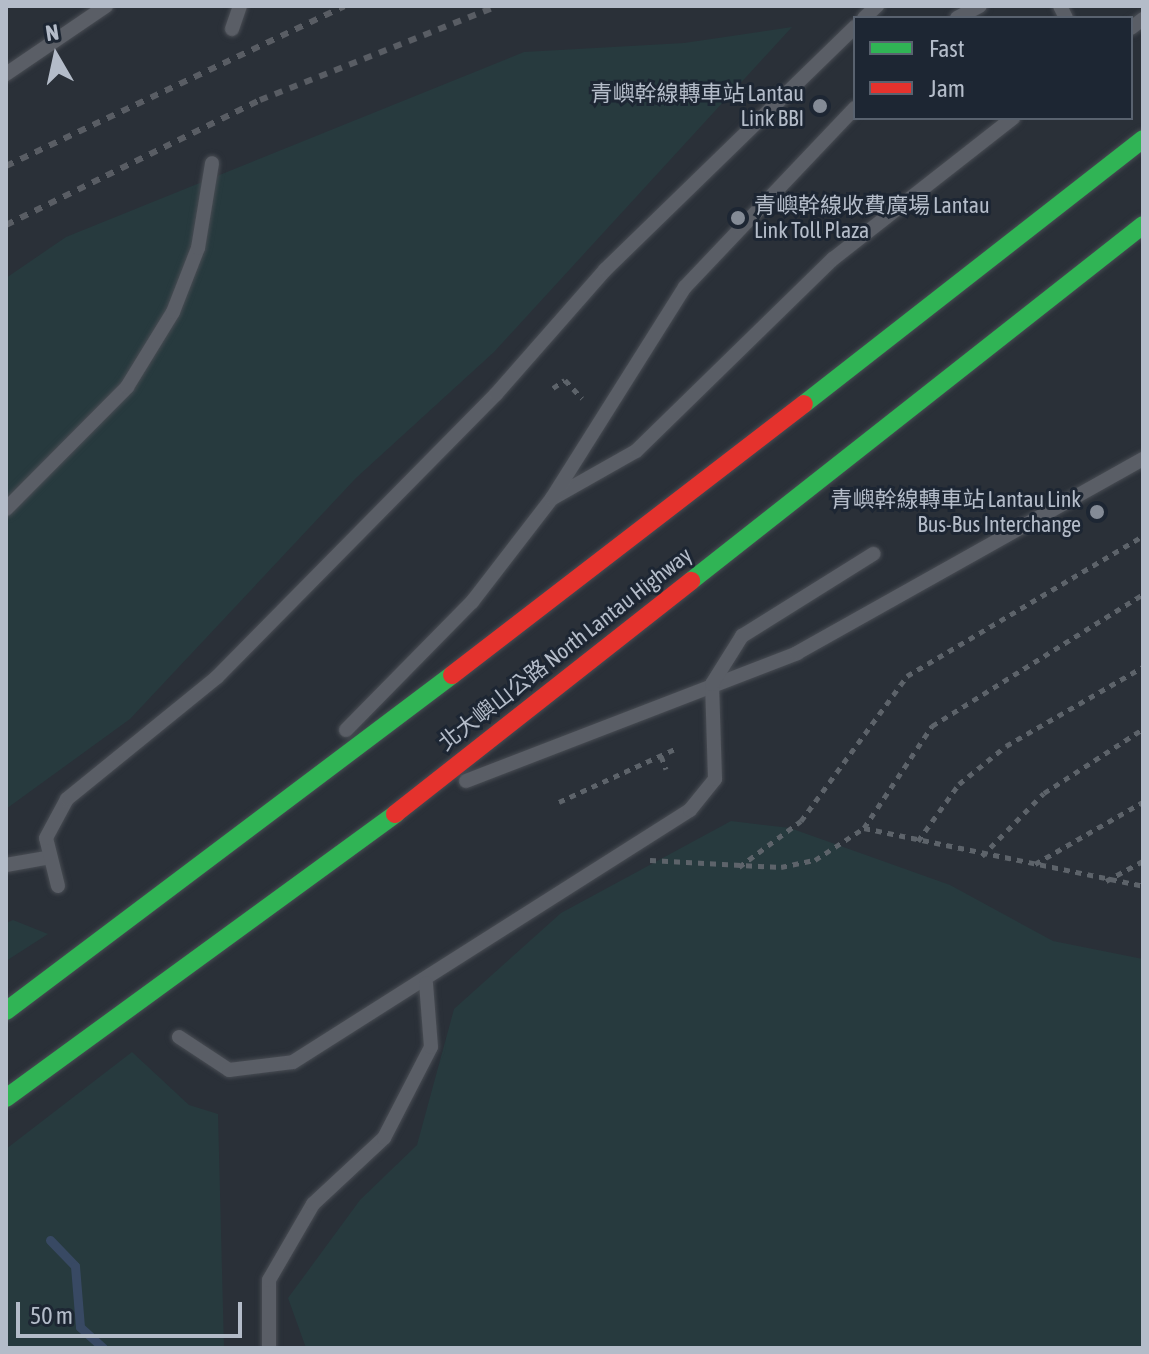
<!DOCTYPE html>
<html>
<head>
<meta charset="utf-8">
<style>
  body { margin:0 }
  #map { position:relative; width:1149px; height:1354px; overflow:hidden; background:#2a3038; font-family:"Asap Condensed","Noto Sans TC",sans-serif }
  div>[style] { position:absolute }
  .green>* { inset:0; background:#273a3e }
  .stream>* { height:9px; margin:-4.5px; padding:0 4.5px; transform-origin:4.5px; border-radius:4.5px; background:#384963 }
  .path>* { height:5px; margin-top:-2.5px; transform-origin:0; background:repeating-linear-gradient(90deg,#5d636a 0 6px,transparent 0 12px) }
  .roads { filter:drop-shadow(0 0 2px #484c53) drop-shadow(0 0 2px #484c53) }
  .lane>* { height:14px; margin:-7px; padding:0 7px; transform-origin:7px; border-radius:7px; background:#5a5e66 }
  .fast>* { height:18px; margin:-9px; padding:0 9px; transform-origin:9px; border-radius:9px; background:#30b455 }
  .jam>* { height:18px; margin:-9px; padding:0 9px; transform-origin:9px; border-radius:9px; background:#e5322d }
  .rail>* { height:6px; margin-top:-3px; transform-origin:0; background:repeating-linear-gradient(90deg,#595d64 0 8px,transparent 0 16px) }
  .dots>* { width:22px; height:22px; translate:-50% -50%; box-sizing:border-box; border:4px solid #1d2633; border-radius:50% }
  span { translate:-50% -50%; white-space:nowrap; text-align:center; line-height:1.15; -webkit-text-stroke:6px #1d2633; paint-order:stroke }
  .poi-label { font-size:22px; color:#b4bcc9 }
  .right { translate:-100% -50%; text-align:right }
  .left { translate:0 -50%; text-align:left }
  .street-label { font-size:22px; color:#b4bcc9 }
  .frame { position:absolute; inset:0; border:8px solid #b4bcc9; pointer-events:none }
  .legend { position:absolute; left:853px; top:16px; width:280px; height:104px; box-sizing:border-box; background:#1d2633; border:2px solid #59626f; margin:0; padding:10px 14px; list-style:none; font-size:24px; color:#b4bcc9 }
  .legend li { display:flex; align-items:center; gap:16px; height:40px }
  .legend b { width:40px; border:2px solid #59626f }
  .north { position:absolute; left:16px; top:16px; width:80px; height:80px; -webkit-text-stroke:6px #1d2633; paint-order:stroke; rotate:351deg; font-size:22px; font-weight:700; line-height:32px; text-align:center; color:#b4bcc9 }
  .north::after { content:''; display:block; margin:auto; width:28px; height:36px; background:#b4bcc9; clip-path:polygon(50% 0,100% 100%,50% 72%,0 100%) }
  .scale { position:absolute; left:16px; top:1302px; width:226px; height:36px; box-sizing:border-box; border:4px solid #b4bcc9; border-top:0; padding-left:10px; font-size:24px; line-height:28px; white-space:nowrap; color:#b4bcc9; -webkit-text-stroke:6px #1d2633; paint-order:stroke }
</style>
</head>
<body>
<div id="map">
  <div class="green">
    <div style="clip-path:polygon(792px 27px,494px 352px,356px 478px,130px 719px,6px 809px,6px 278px,66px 237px,524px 52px,684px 43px)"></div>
    <div style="clip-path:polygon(731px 821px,790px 828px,950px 885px,1053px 941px,1143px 959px,1143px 1348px,306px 1348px,288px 1298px,360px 1200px,417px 1145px,454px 1009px,561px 913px)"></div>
    <div style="clip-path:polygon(13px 920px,48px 934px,6px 961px,6px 923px)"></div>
    <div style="clip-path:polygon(132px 1052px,189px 1105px,218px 1114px,224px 1348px,6px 1348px,6px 1149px)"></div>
  </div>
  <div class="stream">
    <div style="left:50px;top:1240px;width:36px;rotate:46deg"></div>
    <div style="left:75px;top:1266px;width:61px;rotate:85.3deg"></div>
    <div style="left:80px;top:1327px;width:31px;rotate:42deg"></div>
  </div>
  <div class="path">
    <div style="left:553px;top:388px;width:14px;rotate:-34deg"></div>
    <div style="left:565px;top:380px;width:25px;rotate:47deg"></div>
    <div style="left:661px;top:756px;width:14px;rotate:69deg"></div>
    <div style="left:559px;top:802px;width:128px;rotate:-24.6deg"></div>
    <div style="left:864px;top:828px;width:123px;rotate:-56.3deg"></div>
    <div style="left:932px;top:726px;width:249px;rotate:-32deg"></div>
    <div style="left:918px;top:841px;width:70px;rotate:-54.3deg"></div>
    <div style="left:959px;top:784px;width:60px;rotate:-39deg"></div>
    <div style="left:1006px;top:746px;width:158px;rotate:-30deg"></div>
    <div style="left:982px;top:856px;width:88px;rotate:-45.5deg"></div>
    <div style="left:1044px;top:793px;width:118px;rotate:-32.9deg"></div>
    <div style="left:650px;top:860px;width:131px;rotate:3.1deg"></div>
    <div style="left:781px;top:867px;width:35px;rotate:-12deg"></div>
    <div style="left:815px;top:860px;width:59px;rotate:-33.1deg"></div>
    <div style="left:864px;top:828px;width:285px;rotate:11.7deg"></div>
    <div style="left:1035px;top:864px;width:125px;rotate:-29.9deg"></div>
    <div style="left:739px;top:867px;width:77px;rotate:-36.6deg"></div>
    <div style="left:801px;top:821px;width:180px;rotate:-53.8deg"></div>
    <div style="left:907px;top:676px;width:274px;rotate:-30.7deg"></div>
    <div style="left:1106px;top:881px;width:42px;rotate:-28.4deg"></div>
  </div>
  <div class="roads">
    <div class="lane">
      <div style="left:1060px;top:6px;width:13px;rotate:63deg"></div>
      <div style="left:864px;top:18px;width:18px;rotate:-43deg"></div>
      <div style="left:957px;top:18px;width:26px;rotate:-28deg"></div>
      <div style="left:1131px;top:28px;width:15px;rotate:-37deg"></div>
      <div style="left:232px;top:29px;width:24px;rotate:-71deg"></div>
      <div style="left:6px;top:74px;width:121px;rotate:-34.2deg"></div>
      <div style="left:553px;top:498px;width:95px;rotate:-29.5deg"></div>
      <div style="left:636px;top:451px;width:275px;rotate:-44.3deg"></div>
      <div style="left:833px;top:259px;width:229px;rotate:-38.1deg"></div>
      <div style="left:6px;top:509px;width:172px;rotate:-45.2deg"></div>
      <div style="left:127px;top:387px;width:88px;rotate:-58.5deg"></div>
      <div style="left:173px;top:312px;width:69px;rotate:-68.7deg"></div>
      <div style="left:198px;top:248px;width:86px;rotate:-80.6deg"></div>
      <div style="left:346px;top:730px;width:180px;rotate:-45.5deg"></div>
      <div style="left:472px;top:602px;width:131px;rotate:-52.4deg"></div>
      <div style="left:552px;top:498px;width:249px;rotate:-57.8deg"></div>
      <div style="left:685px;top:287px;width:247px;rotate:-46.5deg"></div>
      <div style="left:466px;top:781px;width:355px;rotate:-21.1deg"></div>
      <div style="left:797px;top:653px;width:397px;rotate:-29.3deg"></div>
      <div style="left:6px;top:865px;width:41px;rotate:-9.9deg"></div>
      <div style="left:58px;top:886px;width:49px;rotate:-104deg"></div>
      <div style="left:46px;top:838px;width:44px;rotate:-61.7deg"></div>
      <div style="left:67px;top:799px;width:193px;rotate:-39.1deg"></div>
      <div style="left:217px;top:677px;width:397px;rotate:-45.4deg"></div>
      <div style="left:496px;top:394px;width:165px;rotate:-48.7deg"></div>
      <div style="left:605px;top:270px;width:349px;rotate:-44.2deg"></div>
      <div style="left:179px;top:1037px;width:60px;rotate:33.4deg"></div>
      <div style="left:229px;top:1070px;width:64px;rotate:-7.1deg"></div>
      <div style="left:293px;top:1062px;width:470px;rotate:-32.4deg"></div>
      <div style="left:690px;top:810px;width:40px;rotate:-51deg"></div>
      <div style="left:715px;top:779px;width:95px;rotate:-91.8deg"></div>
      <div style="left:712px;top:684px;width:57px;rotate:-58deg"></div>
      <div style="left:742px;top:636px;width:155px;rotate:-32deg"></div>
      <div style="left:269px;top:1348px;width:68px;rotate:-90deg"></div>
      <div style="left:269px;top:1280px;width:88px;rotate:-59.9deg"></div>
      <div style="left:313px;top:1204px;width:97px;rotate:-42.9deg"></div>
      <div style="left:384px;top:1138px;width:102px;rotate:-62.7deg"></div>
      <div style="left:431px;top:1047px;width:64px;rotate:-94.5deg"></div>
    </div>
    <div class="fast">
      <div style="left:804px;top:404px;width:430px;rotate:-38deg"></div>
      <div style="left:691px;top:581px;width:575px;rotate:-38.22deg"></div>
      <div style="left:6px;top:1011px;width:558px;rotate:-36.99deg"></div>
      <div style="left:6px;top:1098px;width:482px;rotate:-36.1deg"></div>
    </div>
    <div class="jam">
      <div style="left:452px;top:675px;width:444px;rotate:-37.6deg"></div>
      <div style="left:395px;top:814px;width:377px;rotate:-38.2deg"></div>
    </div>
  </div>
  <div class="rail">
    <div style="left:6px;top:166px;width:374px;rotate:-25.3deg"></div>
    <div style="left:6px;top:225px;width:283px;rotate:-26.2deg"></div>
    <div style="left:260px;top:100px;width:255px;rotate:-21.6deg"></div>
  </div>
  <div class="dots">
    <div style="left:820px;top:106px;background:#848b96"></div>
    <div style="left:738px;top:218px;background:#848b96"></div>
    <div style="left:1097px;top:512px;background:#848b96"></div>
  </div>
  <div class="poi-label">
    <span class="right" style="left:804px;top:106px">青嶼幹線轉車站 Lantau<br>Link BBI</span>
    <span class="left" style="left:754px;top:218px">青嶼幹線收費廣場 Lantau<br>Link Toll Plaza</span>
    <span class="right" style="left:1081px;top:512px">青嶼幹線轉車站 Lantau Link<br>Bus-Bus Interchange</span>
  </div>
  <div class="street-label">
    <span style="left:565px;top:649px;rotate:-38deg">北大嶼山公路 North Lantau Highway</span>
  </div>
  <div class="frame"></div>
  <ul class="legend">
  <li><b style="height:10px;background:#30b455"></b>Fast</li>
  <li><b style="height:10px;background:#e5322d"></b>Jam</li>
  </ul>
  <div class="north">N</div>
  <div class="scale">50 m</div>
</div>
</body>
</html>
